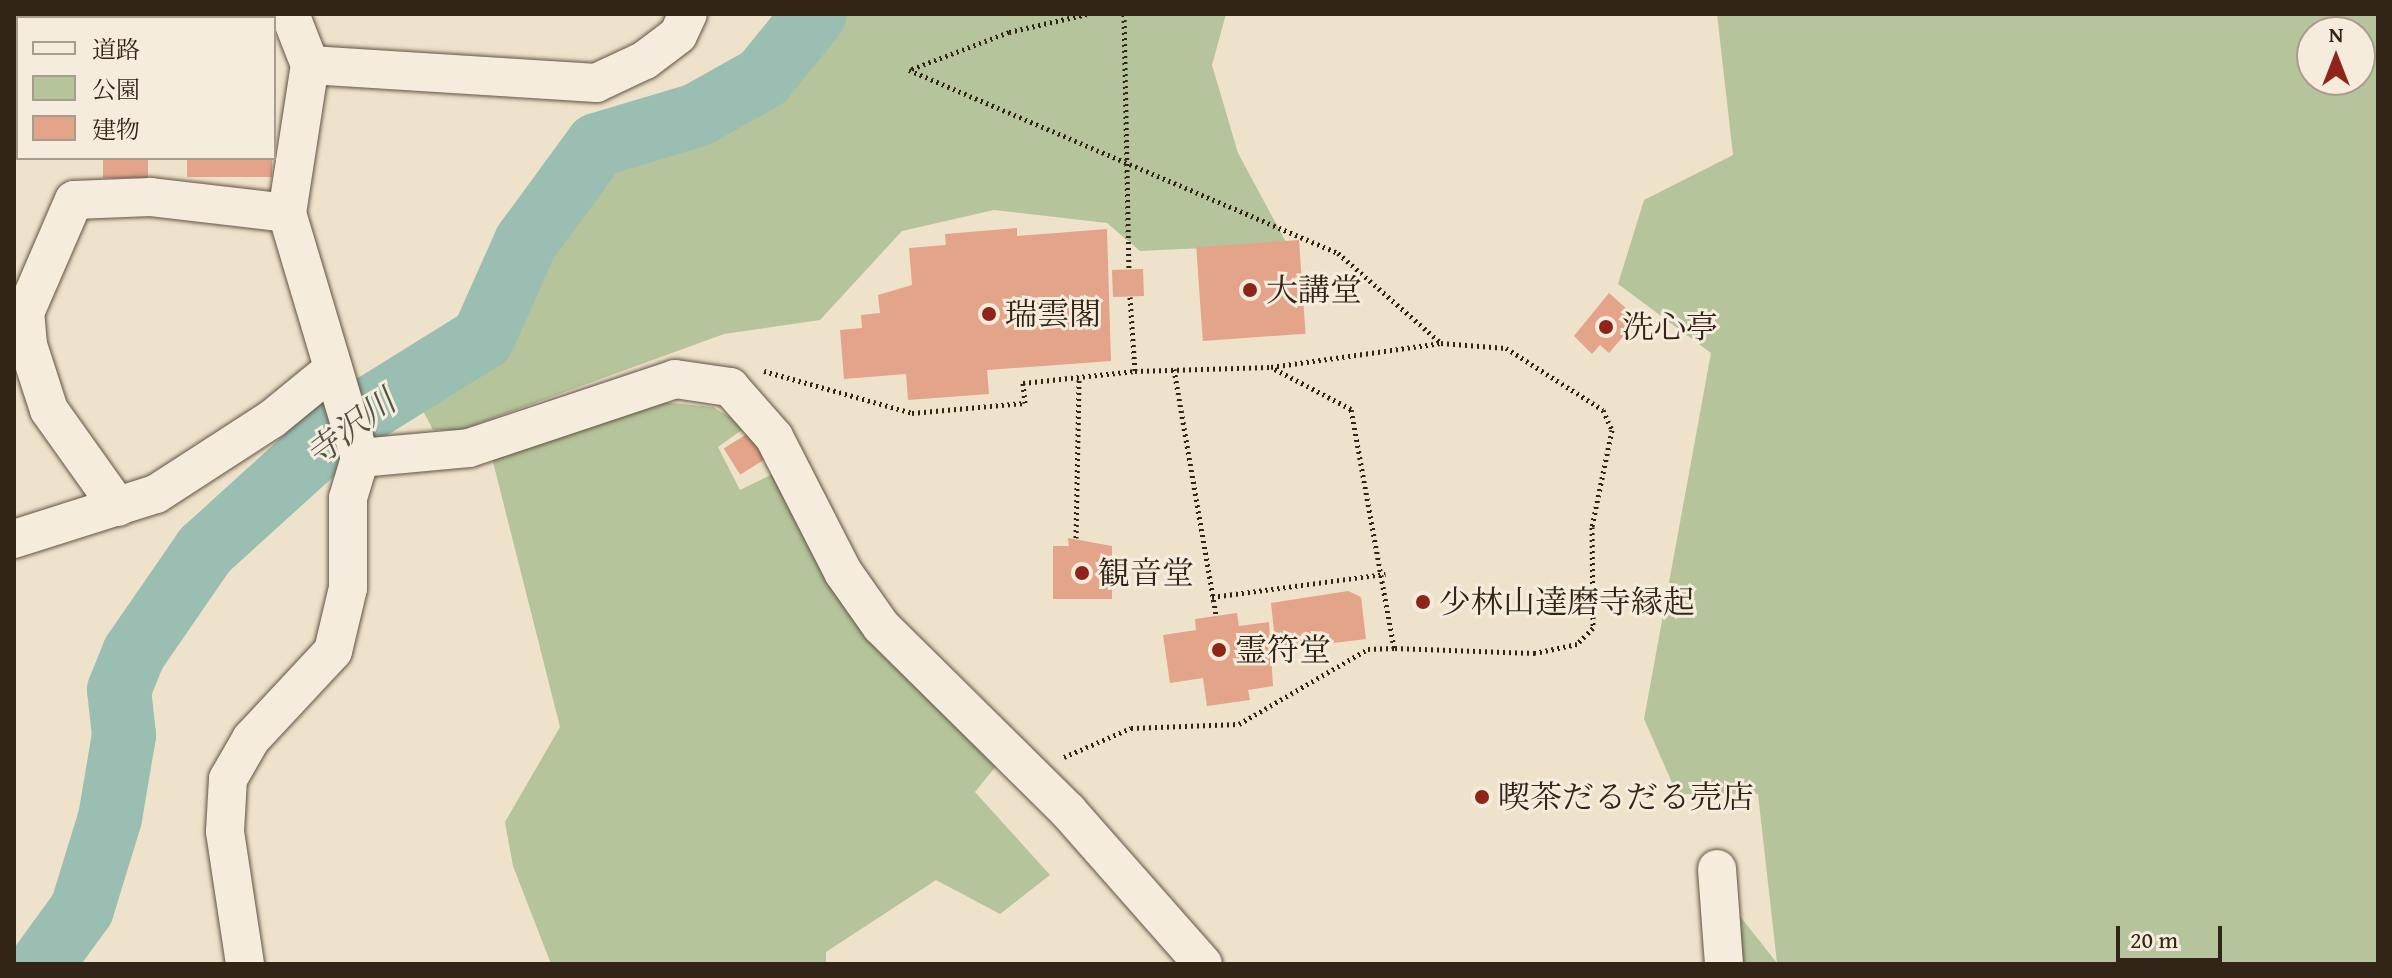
<!DOCTYPE html>
<html>
<head>
<meta charset="utf-8">
<style>
  body { margin:0 }
  #map { position:relative; width:2392px; height:978px; overflow:hidden; background:#efe2ca; font-family:"Gentium Book Plus","Noto Serif JP",serif }
  div>[style] { position:absolute }
  .green>* { inset:0; background:#b5c49a }
  .river>* { height:64px; margin:-32px; padding:0 32px; transform-origin:32px; border-radius:32px; background:#9abeb2 }
  .building>* { inset:0; background:#e3a48a; transform-origin:0 0 }
  .path>* { height:5px; margin-top:-2.5px; transform-origin:0; background:repeating-linear-gradient(90deg,#322517 0 2px,transparent 0 6px) }
  .roads { filter:drop-shadow(0 0 2px #615444) drop-shadow(0 0 2px #615444) }
  .street>* { height:38px; margin:-19px; padding:0 19px; transform-origin:19px; border-radius:19px; background:#f5ecdd }
  .dots>* { width:22px; height:22px; translate:-50% -50%; box-sizing:border-box; border:4px solid #f5ecdd; border-radius:50% }
  span { translate:-50% -50%; white-space:nowrap; text-align:center; line-height:1.15; -webkit-text-stroke:6px #f5ecdd; paint-order:stroke }
  .poi-label { font-size:32px; color:#322517 }
  .left { translate:0 -50%; text-align:left }
  .water-label { font-size:34px; color:#515346; font-style:italic }
  .frame { position:absolute; inset:0; border:16px solid #322517; pointer-events:none }
  .legend { position:absolute; left:16px; top:16px; width:260px; height:144px; box-sizing:border-box; background:#f5ecdd; border:2px solid #a79c8e; margin:0; padding:10px 14px; list-style:none; font-size:24px; color:#322517 }
  .legend li { display:flex; align-items:center; gap:16px; height:40px }
  .legend b { width:40px; border:2px solid #a79c8e }
  .north { position:absolute; left:2296px; top:16px; width:80px; height:80px; box-sizing:border-box; background:#f5ecdd; border:2px solid #a79c8e; border-radius:50%; rotate:0deg; font-size:22px; font-weight:700; line-height:32px; text-align:center; color:#322517 }
  .north::after { content:''; display:block; margin:auto; width:28px; height:36px; background:#8f2418; clip-path:polygon(50% 0,100% 100%,50% 72%,0 100%) }
  .scale { position:absolute; left:2116px; top:926px; width:106px; height:36px; box-sizing:border-box; border:4px solid #322517; border-top:0; padding-left:10px; font-size:24px; line-height:28px; white-space:nowrap; color:#322517; -webkit-text-stroke:6px #f5ecdd; paint-order:stroke }
</style>
</head>
<body>
<div id="map">
  <div class="green">
    <div style="clip-path:polygon(823px 14px,1226px 14px,1212px 65px,1238px 153px,1287px 244px,1140px 251px,1107px 223px,994px 210px,902px 231px,820px 320px,724px 334px,461px 430px,433px 430px,414px 393px,485px 357px,497px 342px,580px 185px,608px 163px,730px 122px)"></div>
    <div style="clip-path:polygon(evenodd,1717px 14px,2378px 14px,2378px 964px,1734px 964px,1735px 910px,1777px 963px,1758px 794px,1677px 794px,1644px 719px,1711px 353px,1618px 284px,1644px 200px,1733px 155px,1717px 14px,2312px 32px,2360px 32px,2360px 80px,2312px 80px,2312px 32px)"></div>
    <div style="clip-path:polygon(652px 401px,713px 407px,746px 427px,718px 447px,740px 490px,777px 472px,855px 623px,1005px 755px,975px 792px,1050px 875px,1000px 914px,936px 880px,826px 952px,826px 964px,551px 964px,513px 866px,505px 822px,560px 727px,492px 458px)"></div>
  </div>
  <div class="river">
    <div style="left:42px;top:964px;width:68px;rotate:-54deg"></div>
    <div style="left:82px;top:909px;width:95px;rotate:-72.9deg"></div>
    <div style="left:110px;top:818px;width:84px;rotate:-80.4deg"></div>
    <div style="left:124px;top:735px;width:45px;rotate:-96.3deg"></div>
    <div style="left:119px;top:690px;width:40px;rotate:-68deg"></div>
    <div style="left:134px;top:653px;width:125px;rotate:-55.4deg"></div>
    <div style="left:205px;top:550px;width:186px;rotate:-42.2deg"></div>
    <div style="left:343px;top:425px;width:165px;rotate:-31.9deg"></div>
    <div style="left:483px;top:338px;width:105px;rotate:-65.9deg"></div>
    <div style="left:526px;top:242px;width:120px;rotate:-53.8deg"></div>
    <div style="left:597px;top:145px;width:104px;rotate:-16.7deg"></div>
    <div style="left:697px;top:115px;width:76px;rotate:-29.3deg"></div>
    <div style="left:763px;top:78px;width:82px;rotate:-50.9deg"></div>
  </div>
  <div class="building">
    <div style="left:199px;top:14px;width:53px;height:4px"></div>
    <div style="left:103px;top:158px;width:45px;height:20px"></div>
    <div style="left:187px;top:158px;width:85px;height:19px"></div>
    <div style="clip-path:polygon(1017px 228px,1017px 236px,1107px 229px,1111px 361px,987px 370px,989px 394px,908px 400px,906px 374px,844px 379px,840px 330px,862px 328px,861px 315px,880px 313px,878px 295px,912px 285px,909px 248px,946px 245px,945px 234px)"></div>
    <div style="left:1299px;top:240px;width:94px;height:103px;rotate:86deg"></div>
    <div style="left:1143px;top:269px;width:27px;height:31px;rotate:88deg"></div>
    <div style="clip-path:polygon(1609px 293px,1638px 319px,1609px 353px,1600px 345px,1592px 354px,1574px 336px)"></div>
    <div style="left:750px;top:432px;width:31px;height:31px;rotate:58deg"></div>
    <div style="clip-path:polygon(1068px 538px,1112px 546px,1112px 599px,1053px 599px,1053px 546px,1069px 546px)"></div>
    <div style="clip-path:polygon(1348px 591px,1361px 597px,1366px 639px,1276px 650px,1271px 603px)"></div>
    <div style="clip-path:polygon(1237px 613px,1239px 626px,1269px 622px,1273px 686px,1248px 690px,1250px 700px,1207px 706px,1203px 678px,1170px 683px,1163px 635px,1196px 630px,1195px 619px)"></div>
  </div>
  <div class="path">
    <div style="left:1087px;top:14px;width:80px;rotate:167deg"></div>
    <div style="left:1009px;top:32px;width:107px;rotate:159.2deg"></div>
    <div style="left:909px;top:70px;width:466px;rotate:23.1deg"></div>
    <div style="left:1338px;top:253px;width:137px;rotate:41.1deg"></div>
    <div style="left:1124px;top:14px;width:256px;rotate:88.9deg"></div>
    <div style="left:1130px;top:297px;width:74px;rotate:86.1deg"></div>
    <div style="left:1174px;top:369px;width:251px;rotate:80.3deg"></div>
    <div style="left:764px;top:371px;width:154px;rotate:15.8deg"></div>
    <div style="left:912px;top:413px;width:113px;rotate:-5.1deg"></div>
    <div style="left:1025px;top:403px;width:20px;rotate:-96deg"></div>
    <div style="left:1023px;top:383px;width:113px;rotate:-6.1deg"></div>
    <div style="left:1135px;top:371px;width:136px;rotate:-1.7deg"></div>
    <div style="left:1271px;top:367px;width:172px;rotate:-8deg"></div>
    <div style="left:1441px;top:343px;width:65px;rotate:4.4deg"></div>
    <div style="left:1506px;top:348px;width:115px;rotate:32.6deg"></div>
    <div style="left:1603px;top:410px;width:22px;rotate:66deg"></div>
    <div style="left:1612px;top:430px;width:99px;rotate:101.7deg"></div>
    <div style="left:1592px;top:527px;width:101px;rotate:89.4deg"></div>
    <div style="left:1593px;top:628px;width:23px;rotate:135deg"></div>
    <div style="left:1577px;top:644px;width:43px;rotate:167.9deg"></div>
    <div style="left:1535px;top:653px;width:141px;rotate:-178deg"></div>
    <div style="left:1076px;top:538px;width:161px;rotate:-88.9deg"></div>
    <div style="left:1212px;top:597px;width:175px;rotate:-7.6deg"></div>
    <div style="left:1064px;top:757px;width:73px;rotate:-23.4deg"></div>
    <div style="left:1131px;top:728px;width:108px;rotate:-2.1deg"></div>
    <div style="left:1239px;top:724px;width:149px;rotate:-30.2deg"></div>
    <div style="left:1368px;top:649px;width:26px;rotate:-2deg"></div>
    <div style="left:1394px;top:648px;width:243px;rotate:-100.2deg"></div>
    <div style="left:1351px;top:409px;width:90px;rotate:-152.3deg"></div>
  </div>
  <div class="roads">
    <div class="street">
      <div style="left:310px;top:65px;width:287px;rotate:3.6deg"></div>
      <div style="left:596px;top:83px;width:54px;rotate:-25.1deg"></div>
      <div style="left:645px;top:60px;width:41px;rotate:-37.1deg"></div>
      <div style="left:678px;top:35px;width:23px;rotate:-65deg"></div>
      <div style="left:360px;top:458px;width:109px;rotate:-5.2deg"></div>
      <div style="left:469px;top:448px;width:217px;rotate:-18.5deg"></div>
      <div style="left:675px;top:379px;width:56px;rotate:8.3deg"></div>
      <div style="left:730px;top:387px;width:67px;rotate:48.7deg"></div>
      <div style="left:774px;top:437px;width:152px;rotate:62.9deg"></div>
      <div style="left:843px;top:572px;width:66px;rotate:54.9deg"></div>
      <div style="left:881px;top:626px;width:263px;rotate:44.7deg"></div>
      <div style="left:1068px;top:811px;width:204px;rotate:48.6deg"></div>
      <div style="left:118px;top:507px;width:119px;rotate:-125.4deg"></div>
      <div style="left:49px;top:410px;width:68px;rotate:-107.9deg"></div>
      <div style="left:28px;top:345px;width:32px;rotate:-95deg"></div>
      <div style="left:25px;top:313px;width:123px;rotate:-66.6deg"></div>
      <div style="left:74px;top:200px;width:77px;rotate:-2.2deg"></div>
      <div style="left:151px;top:197px;width:137px;rotate:6.7deg"></div>
      <div style="left:14px;top:539px;width:149px;rotate:-17.6deg"></div>
      <div style="left:156px;top:494px;width:138px;rotate:-32.9deg"></div>
      <div style="left:272px;top:419px;width:79px;rotate:-39.3deg"></div>
      <div style="left:1717px;top:869px;width:95px;rotate:85.8deg"></div>
      <div style="left:245px;top:964px;width:134px;rotate:-98.6deg"></div>
      <div style="left:225px;top:831px;width:52px;rotate:-86.7deg"></div>
      <div style="left:228px;top:779px;width:46px;rotate:-60.1deg"></div>
      <div style="left:251px;top:739px;width:120px;rotate:-47deg"></div>
      <div style="left:333px;top:651px;width:65px;rotate:-76.6deg"></div>
      <div style="left:348px;top:588px;width:90px;rotate:-90deg"></div>
      <div style="left:348px;top:498px;width:42px;rotate:-73.3deg"></div>
      <div style="left:360px;top:458px;width:256px;rotate:-106.6deg"></div>
      <div style="left:287px;top:213px;width:150px;rotate:-81.2deg"></div>
      <div style="left:310px;top:65px;width:55px;rotate:-111.4deg"></div>
    </div>
  </div>
  <div class="dots">
    <div style="left:1250px;top:290px;background:#8f2418"></div>
    <div style="left:989px;top:314px;background:#8f2418"></div>
    <div style="left:1606px;top:327px;background:#8f2418"></div>
    <div style="left:1082px;top:573px;background:#8f2418"></div>
    <div style="left:1423px;top:602px;background:#8f2418"></div>
    <div style="left:1219px;top:650px;background:#8f2418"></div>
    <div style="left:1482px;top:797px;background:#8f2418"></div>
  </div>
  <div class="poi-label">
    <span class="left" style="left:1266px;top:290px">大講堂</span>
    <span class="left" style="left:1005px;top:314px">瑞雲閣</span>
    <span class="left" style="left:1622px;top:327px">洗心亭</span>
    <span class="left" style="left:1098px;top:573px">観音堂</span>
    <span class="left" style="left:1439px;top:602px">少林山達磨寺縁起</span>
    <span class="left" style="left:1235px;top:650px">霊符堂</span>
    <span class="left" style="left:1498px;top:797px">喫茶だるだる売店</span>
  </div>
  <div class="water-label">
    <span style="left:350px;top:427px;rotate:-37deg">寺沢川</span>
  </div>
  <div class="frame"></div>
  <ul class="legend">
  <li><b style="height:10px;background:#f5ecdd"></b>道路</li>
  <li><b style="height:22px;background:#b5c49a"></b>公園</li>
  <li><b style="height:22px;background:#e3a48a"></b>建物</li>
  </ul>
  <div class="north">N</div>
  <div class="scale">20 m</div>
</div>
</body>
</html>
